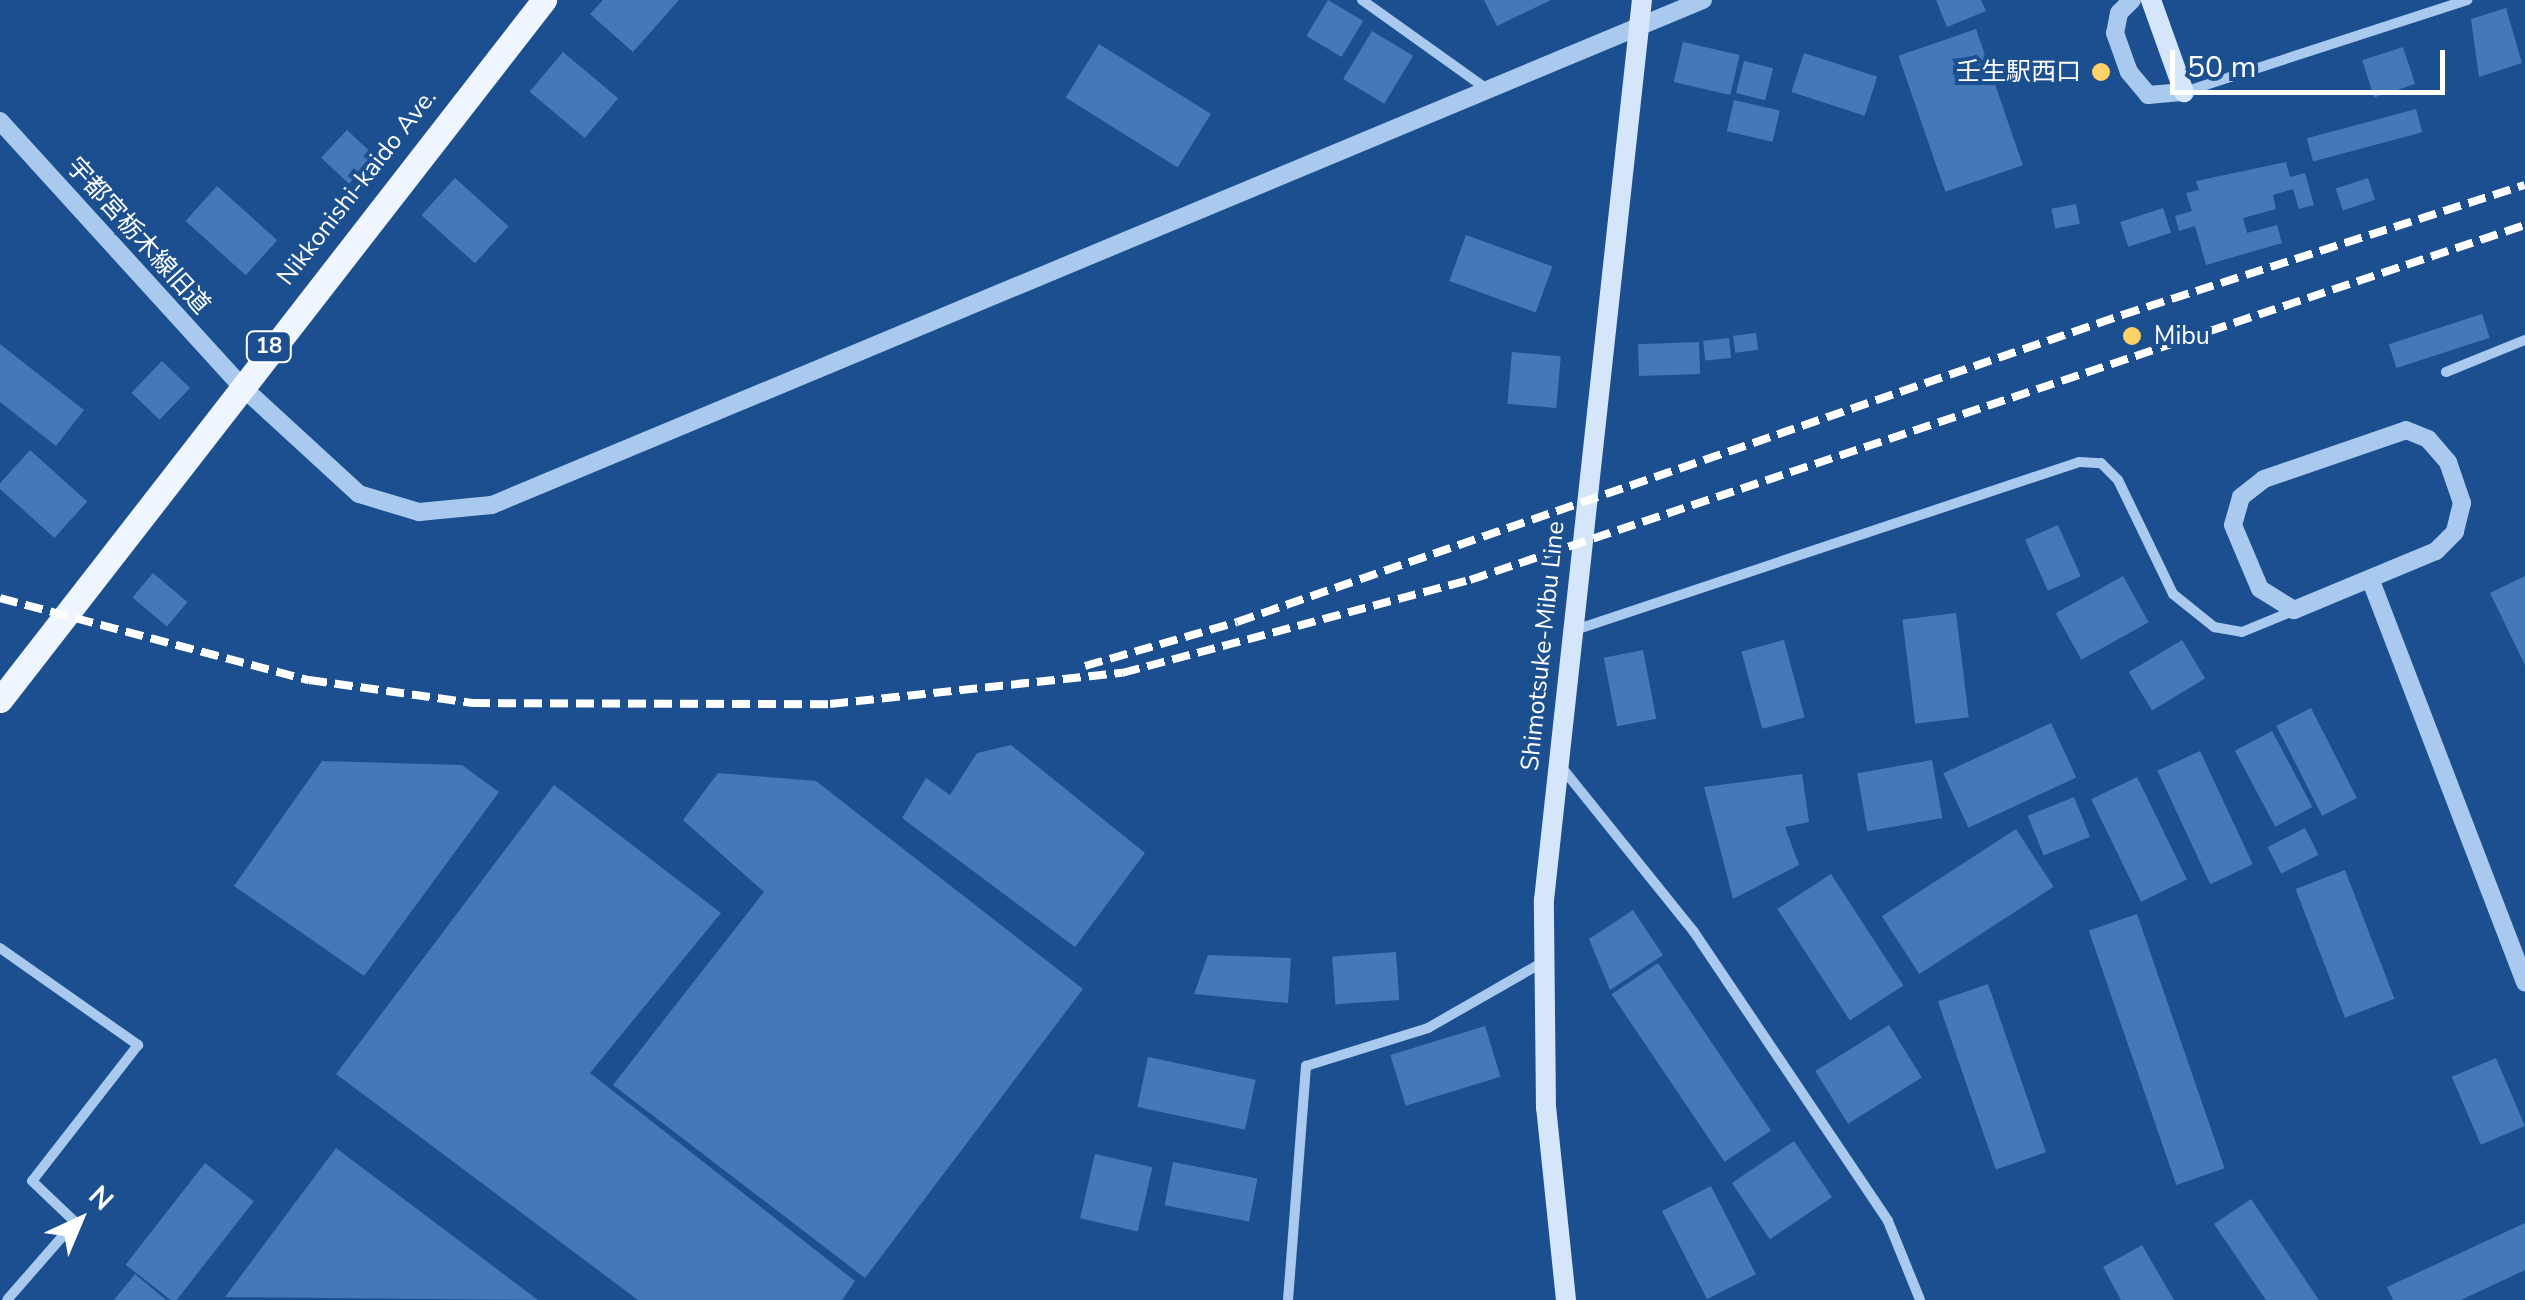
<!DOCTYPE html>
<html>
<head>
<meta charset="utf-8">
<style>
  body { margin:0 }
  #map { position:relative; width:2525px; height:1300px; overflow:hidden; background:#1b4f8f; font-family:"Nunito Sans","Noto Sans JP",sans-serif }
  div>[style] { position:absolute }
  .building>* { inset:0; background:#4478b7; transform-origin:0 0 }
  .minor>* { height:10px; margin:-5px; padding:0 5px; transform-origin:5px; border-radius:5px; background:#a9c9ee }
  .tertiary>* { height:18px; margin:-9px; padding:0 9px; transform-origin:9px; border-radius:9px; background:#a9c9ee }
  .secondary>* { height:20px; margin:-10px; padding:0 10px; transform-origin:10px; border-radius:10px; background:#d6e6fa }
  .primary>* { height:25px; margin:-12.5px; padding:0 12.5px; transform-origin:12.5px; border-radius:12.5px; background:#f0f6ff }
  .rail>* { height:8px; margin-top:-4px; transform-origin:0; background:repeating-linear-gradient(90deg,#fff 0 18px,transparent 0 26px) }
  .dots>* { width:28px; height:28px; translate:-50% -50%; box-sizing:border-box; border:5px solid #1b4f8f; border-radius:50% }
  span { translate:-50% -50%; white-space:nowrap; text-align:center; line-height:1.15; -webkit-text-stroke:8px #1b4f8f; paint-order:stroke }
  .shield-label span { padding:2px 8px; background:#1b4f8f; border:2px solid; border-radius:8px; -webkit-text-stroke-width:0 }
  .shield-label { font-size:22px; color:#fff; font-weight:700 }
  .poi-label { font-size:25px; color:#fff }
  .right { translate:-100% -50%; text-align:right }
  .left { translate:0 -50%; text-align:left }
  .street-label { font-size:25px; color:#fff }
  .north { position:absolute; left:30px; top:1170px; width:100px; height:100px; -webkit-text-stroke:8px #1b4f8f; paint-order:stroke; rotate:44deg; font-size:28px; font-weight:700; line-height:40px; text-align:center; color:#fff }
  .north::after { content:''; display:block; margin:auto; width:35px; height:45px; background:#fff; clip-path:polygon(50% 0,100% 100%,50% 72%,0 100%) }
  .scale { position:absolute; left:2170px; top:50px; width:275px; height:45px; box-sizing:border-box; border:5px solid #fff; border-top:0; padding-left:12px; font-size:30px; line-height:35px; white-space:nowrap; color:#fff; -webkit-text-stroke:8px #1b4f8f; paint-order:stroke }
</style>
</head>
<body>
<div id="map">
  <div class="building">
    <div style="clip-path:polygon(603px 0,679px 0,633px 52px,590px 14px)"></div>
    <div style="left:1328px;top:0;width:41px;height:42px;rotate:31deg"></div>
    <div style="clip-path:polygon(1484px 0,1551px 0,1497px 26px)"></div>
    <div style="clip-path:polygon(1936px 0,1981px 0,1986px 11px,1947px 27px)"></div>
    <div style="clip-path:polygon(2506px 8px,2522px 63px,2479px 77px,2471px 19px)"></div>
    <div style="left:1976px;top:29px;width:144px;height:82px;rotate:71deg"></div>
    <div style="left:1372px;top:31px;width:48px;height:56px;rotate:31deg"></div>
    <div style="left:1683px;top:42px;width:58px;height:41px;rotate:13deg"></div>
    <div style="left:1099px;top:44px;width:132px;height:63px;rotate:32deg"></div>
    <div style="left:2403px;top:47px;width:39px;height:43px;rotate:72deg"></div>
    <div style="left:563px;top:52px;width:72px;height:52px;rotate:40deg"></div>
    <div style="left:1804px;top:53px;width:77px;height:41px;rotate:18deg"></div>
    <div style="left:1744px;top:61px;width:30px;height:33px;rotate:14deg"></div>
    <div style="left:1734px;top:100px;width:47px;height:32px;rotate:13deg"></div>
    <div style="left:2416px;top:109px;width:24px;height:113px;rotate:75deg"></div>
    <div style="left:347px;top:130px;width:38px;height:38px;rotate:43deg"></div>
    <div style="clip-path:polygon(2286px 162px,2290px 177px,2305px 173px,2314px 205px,2299px 209px,2293px 189px,2273px 195px,2276px 209px,2243px 218px,2247px 233px,2277px 225px,2282px 243px,2206px 265px,2195px 226px,2179px 231px,2175px 216px,2192px 211px,2186px 193px,2199px 190px,2196px 181px)"></div>
    <div style="left:455px;top:178px;width:72px;height:50px;rotate:42deg"></div>
    <div style="left:2368px;top:178px;width:23px;height:34px;rotate:72deg"></div>
    <div style="left:217px;top:186px;width:81px;height:47px;rotate:42deg"></div>
    <div style="left:2076px;top:204px;width:20px;height:25px;rotate:79deg"></div>
    <div style="left:2163px;top:208px;width:26px;height:45px;rotate:72deg"></div>
    <div style="left:1466px;top:235px;width:92px;height:49px;rotate:20deg"></div>
    <div style="left:2482px;top:314px;width:25px;height:98px;rotate:72deg"></div>
    <div style="left:1756px;top:333px;width:17px;height:23px;rotate:83deg"></div>
    <div style="left:1729px;top:338px;width:20px;height:26px;rotate:84deg"></div>
    <div style="left:1699px;top:342px;width:32px;height:61px;rotate:88deg"></div>
    <div style="clip-path:polygon(0 344px,84px 410px,56px 446px,0 402px)"></div>
    <div style="left:1512px;top:352px;width:49px;height:52px;rotate:5deg"></div>
    <div style="left:162px;top:361px;width:39px;height:44px;rotate:44deg"></div>
    <div style="left:30px;top:450px;width:77px;height:49px;rotate:42deg"></div>
    <div style="left:2058px;top:525px;width:56px;height:36px;rotate:66deg"></div>
    <div style="left:153px;top:573px;width:45px;height:32px;rotate:40deg"></div>
    <div style="left:2123px;top:576px;width:53px;height:77px;rotate:61deg"></div>
    <div style="clip-path:polygon(2525px 576px,2525px 665px,2490px 593px)"></div>
    <div style="left:1956px;top:613px;width:105px;height:54px;rotate:83deg"></div>
    <div style="left:1784px;top:640px;width:80px;height:44px;rotate:75deg"></div>
    <div style="left:2182px;top:640px;width:45px;height:62px;rotate:59deg"></div>
    <div style="left:1643px;top:650px;width:70px;height:40px;rotate:79deg"></div>
    <div style="left:2311px;top:708px;width:101px;height:39px;rotate:63deg"></div>
    <div style="left:2051px;top:723px;width:60px;height:119px;rotate:65deg"></div>
    <div style="left:2272px;top:731px;width:86px;height:42px;rotate:62deg"></div>
    <div style="clip-path:polygon(1011px 745px,1145px 853px,1075px 947px,902px 818px,926px 778px,950px 795px,977px 753px)"></div>
    <div style="left:2200px;top:751px;width:125px;height:47px;rotate:65deg"></div>
    <div style="left:1932px;top:760px;width:59px;height:76px;rotate:80deg"></div>
    <div style="clip-path:polygon(322px 761px,462px 765px,499px 792px,364px 976px,234px 886px)"></div>
    <div style="clip-path:polygon(718px 773px,816px 781px,1083px 989px,865px 1278px,613px 1085px,764px 892px,683px 820px)"></div>
    <div style="clip-path:polygon(1802px 774px,1809px 822px,1785px 827px,1799px 865px,1733px 899px,1704px 787px)"></div>
    <div style="left:2137px;top:777px;width:114px;height:51px;rotate:64deg"></div>
    <div style="clip-path:polygon(554px 785px,721px 913px,590px 1073px,855px 1281px,842px 1300px,638px 1300px,336px 1074px)"></div>
    <div style="left:2074px;top:797px;width:43px;height:50px;rotate:68deg"></div>
    <div style="left:2305px;top:828px;width:30px;height:42px;rotate:63deg"></div>
    <div style="left:2016px;top:829px;width:69px;height:160px;rotate:57deg"></div>
    <div style="left:2345px;top:870px;width:138px;height:53px;rotate:69deg"></div>
    <div style="left:1831px;top:874px;width:133px;height:64px;rotate:57deg"></div>
    <div style="clip-path:polygon(1633px 910px,1663px 955px,1610px 990px,1589px 939px)"></div>
    <div style="left:2137px;top:914px;width:269px;height:51px;rotate:71deg"></div>
    <div style="left:1396px;top:952px;width:48px;height:64px;rotate:86deg"></div>
    <div style="clip-path:polygon(1208px 955px,1291px 958px,1288px 1003px,1194px 994px)"></div>
    <div style="left:1658px;top:963px;width:202px;height:56px;rotate:56deg"></div>
    <div style="left:1988px;top:984px;width:178px;height:53px;rotate:71deg"></div>
    <div style="left:1889px;top:1025px;width:62px;height:87px;rotate:58deg"></div>
    <div style="left:1485px;top:1026px;width:53px;height:99px;rotate:73deg"></div>
    <div style="left:1148px;top:1057px;width:110px;height:51px;rotate:12deg"></div>
    <div style="left:2496px;top:1058px;width:74px;height:48px;rotate:67deg"></div>
    <div style="left:1794px;top:1141px;width:68px;height:75px;rotate:56deg"></div>
    <div style="clip-path:polygon(336px 1148px,538px 1300px,225px 1297px)"></div>
    <div style="left:1095px;top:1154px;width:59px;height:66px;rotate:13deg"></div>
    <div style="left:1173px;top:1162px;width:86px;height:44px;rotate:11deg"></div>
    <div style="left:205px;top:1163px;width:62px;height:129px;rotate:38deg"></div>
    <div style="left:1711px;top:1186px;width:99px;height:55px;rotate:63deg"></div>
    <div style="clip-path:polygon(2251px 1199px,2319px 1300px,2266px 1300px,2214px 1224px)"></div>
    <div style="clip-path:polygon(2525px 1223px,2525px 1270px,2461px 1300px,2393px 1300px,2387px 1287px)"></div>
    <div style="clip-path:polygon(2142px 1245px,2174px 1300px,2121px 1300px,2103px 1267px)"></div>
    <div style="clip-path:polygon(135px 1274px,166px 1300px,114px 1300px)"></div>
  </div>
  <div class="minor">
    <div style="left:1362px;top:0;width:153px;rotate:35.5deg"></div>
    <div style="left:2184px;top:92px;width:298px;rotate:-18deg"></div>
    <div style="left:2446px;top:372px;width:85px;rotate:-22.1deg"></div>
    <div style="left:1572px;top:631px;width:534px;rotate:-18.43deg"></div>
    <div style="left:2079px;top:462px;width:22px;rotate:3deg"></div>
    <div style="left:2101px;top:463px;width:24px;rotate:45deg"></div>
    <div style="left:2118px;top:480px;width:127px;rotate:64.2deg"></div>
    <div style="left:2173px;top:594px;width:53px;rotate:38.8deg"></div>
    <div style="left:2214px;top:627px;width:28px;rotate:10deg"></div>
    <div style="left:2242px;top:632px;width:55px;rotate:-22.4deg"></div>
    <div style="left:1559px;top:764px;width:216px;rotate:51.2deg"></div>
    <div style="left:1694px;top:932px;width:348px;rotate:56.1deg"></div>
    <div style="left:1888px;top:1221px;width:85px;rotate:67.9deg"></div>
    <div style="left:0;top:948px;width:169px;rotate:35.1deg"></div>
    <div style="left:138px;top:1045px;width:172px;rotate:127.9deg"></div>
    <div style="left:32px;top:1181px;width:59px;rotate:43.6deg"></div>
    <div style="left:75px;top:1222px;width:103px;rotate:131.1deg"></div>
    <div style="left:1288px;top:1300px;width:235px;rotate:-85.6deg"></div>
    <div style="left:1306px;top:1066px;width:128px;rotate:-17.3deg"></div>
    <div style="left:1428px;top:1028px;width:135px;rotate:-29.8deg"></div>
  </div>
  <div class="tertiary">
    <div style="left:2132px;top:0;width:18px;rotate:135deg"></div>
    <div style="left:2119px;top:13px;width:20px;rotate:101deg"></div>
    <div style="left:2115px;top:33px;width:41px;rotate:70.3deg"></div>
    <div style="left:2129px;top:72px;width:30px;rotate:50deg"></div>
    <div style="left:2148px;top:95px;width:36px;rotate:-5deg"></div>
    <div style="left:0;top:121px;width:357px;rotate:47.7deg"></div>
    <div style="left:240px;top:385px;width:161px;rotate:42.5deg"></div>
    <div style="left:359px;top:494px;width:63px;rotate:16.7deg"></div>
    <div style="left:419px;top:512px;width:73px;rotate:-5.5deg"></div>
    <div style="left:492px;top:505px;width:1312px;rotate:-22.64deg"></div>
    <div style="left:2406px;top:430px;width:24px;rotate:22deg"></div>
    <div style="left:2428px;top:439px;width:30px;rotate:49deg"></div>
    <div style="left:2448px;top:462px;width:43px;rotate:71.1deg"></div>
    <div style="left:2462px;top:503px;width:30px;rotate:104deg"></div>
    <div style="left:2455px;top:532px;width:27px;rotate:135deg"></div>
    <div style="left:2436px;top:551px;width:154px;rotate:157.4deg"></div>
    <div style="left:2294px;top:610px;width:40px;rotate:-148deg"></div>
    <div style="left:2260px;top:589px;width:69px;rotate:-112.9deg"></div>
    <div style="left:2233px;top:525px;width:29px;rotate:-74deg"></div>
    <div style="left:2241px;top:497px;width:29px;rotate:-38deg"></div>
    <div style="left:2264px;top:479px;width:150px;rotate:-19deg"></div>
    <div style="left:2371px;top:581px;width:430px;rotate:69deg"></div>
  </div>
  <div class="secondary">
    <div style="left:2151px;top:0;width:98px;rotate:70.3deg"></div>
    <div style="left:1566px;top:1300px;width:193px;rotate:-95.9deg"></div>
    <div style="left:1546px;top:1108px;width:208px;rotate:-90.6deg"></div>
    <div style="left:1544px;top:900px;width:905px;rotate:-83.79deg"></div>
  </div>
  <div class="primary">
    <div style="left:0;top:700px;width:887px;rotate:-52.15deg"></div>
  </div>
  <div class="rail">
    <div style="left:0;top:598px;width:320px;rotate:14.9deg"></div>
    <div style="left:309px;top:680px;width:165px;rotate:8deg"></div>
    <div style="left:472px;top:703px;width:358px;rotate:0.2deg"></div>
    <div style="left:830px;top:704px;width:294px;rotate:-6.1deg"></div>
    <div style="left:1122px;top:673px;width:360px;rotate:-15deg"></div>
    <div style="left:1470px;top:580px;width:1113px;rotate:-18.6deg"></div>
    <div style="left:1085px;top:666px;width:158px;rotate:-16.1deg"></div>
    <div style="left:1237px;top:622px;width:937px;rotate:-19.13deg"></div>
    <div style="left:2122px;top:315px;width:423px;rotate:-17.9deg"></div>
  </div>
  <div class="dots">
    <div style="left:2101px;top:72px;background:#ffd166"></div>
    <div style="left:2132px;top:336px;background:#ffd166"></div>
  </div>
  <div class="shield-label">
    <span style="left:269px;top:347px">18</span>
  </div>
  <div class="poi-label">
    <span class="right" style="left:2081px;top:72px">壬生駅西口</span>
    <span class="left" style="left:2154px;top:336px">Mibu</span>
  </div>
  <div class="street-label">
    <span style="left:357px;top:187px;rotate:-52deg">Nikkonishi-kaido Ave.</span>
    <span style="left:138px;top:236px;rotate:48deg">宇都宮栃木線旧道</span>
    <span style="left:1543px;top:646px;rotate:-84deg">Shimotsuke-Mibu Line</span>
  </div>
  <div class="north">N</div>
  <div class="scale">50 m</div>
</div>
</body>
</html>
